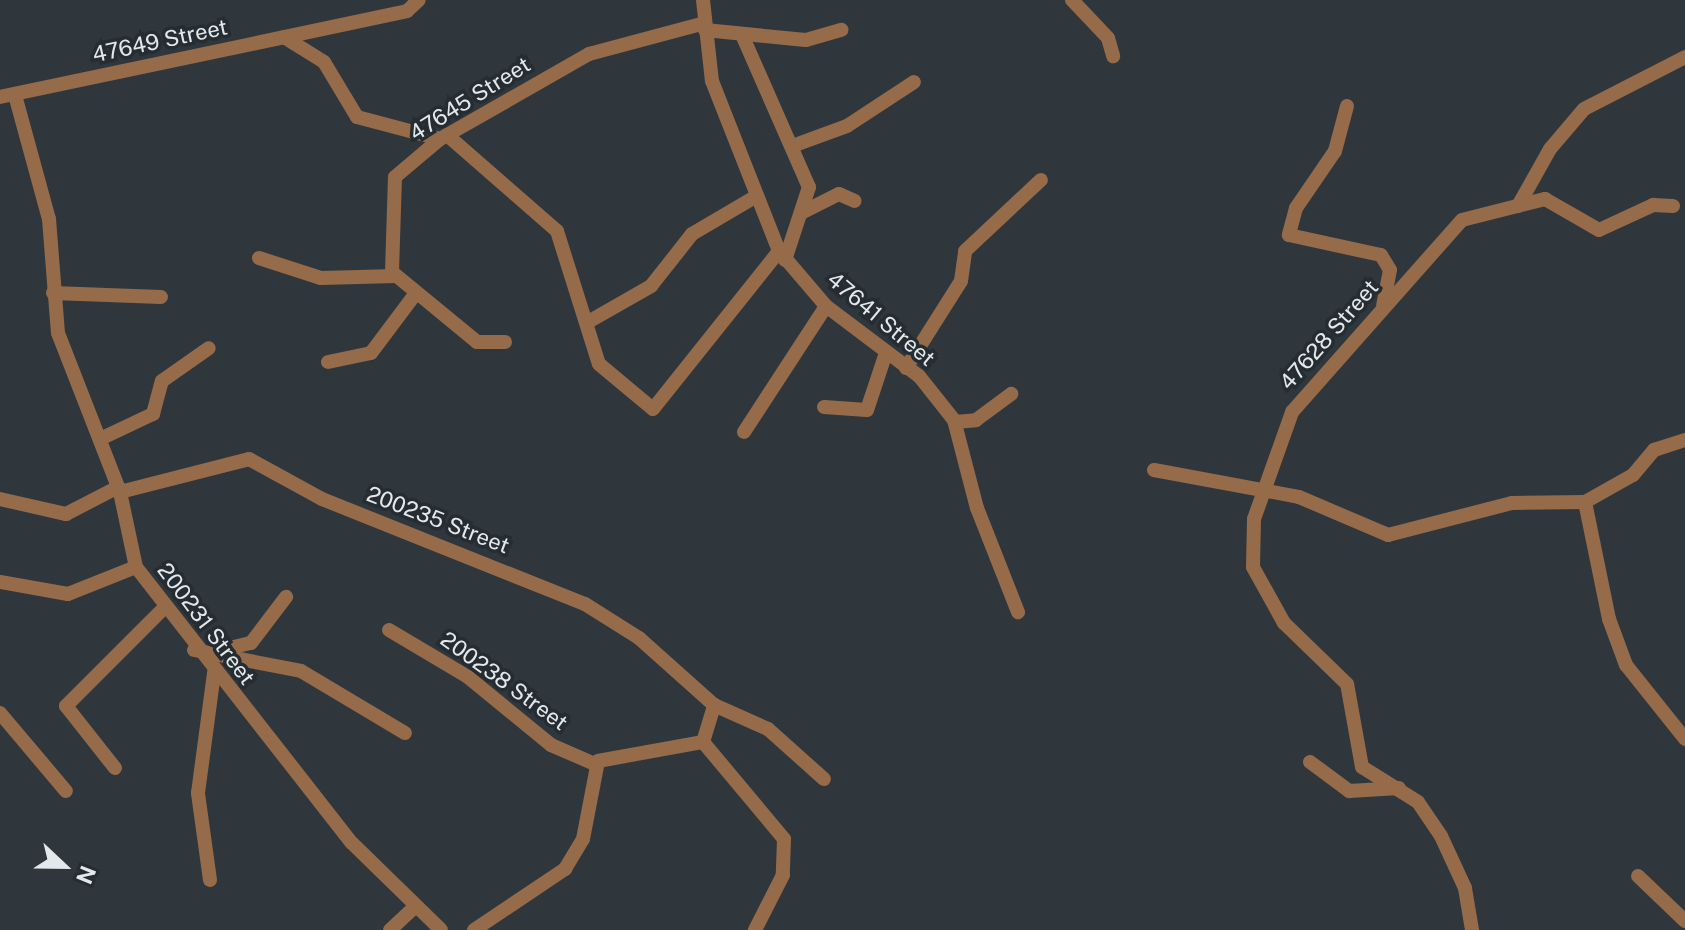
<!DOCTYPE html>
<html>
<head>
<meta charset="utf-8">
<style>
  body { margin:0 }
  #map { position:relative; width:1685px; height:930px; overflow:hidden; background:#2f373d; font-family:"Public Sans",sans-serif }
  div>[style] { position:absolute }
  .minor>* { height:14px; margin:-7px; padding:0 7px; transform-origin:7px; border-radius:7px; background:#966b49 }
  span { translate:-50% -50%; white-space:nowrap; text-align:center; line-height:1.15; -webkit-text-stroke:7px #252d32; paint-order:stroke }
  .street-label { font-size:22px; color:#e3e8eb }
  .north { position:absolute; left:24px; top:826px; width:80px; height:80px; -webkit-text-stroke:6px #252d32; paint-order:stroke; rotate:112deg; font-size:22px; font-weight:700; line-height:32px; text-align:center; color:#e3e8eb }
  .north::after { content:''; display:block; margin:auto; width:28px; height:36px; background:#e3e8eb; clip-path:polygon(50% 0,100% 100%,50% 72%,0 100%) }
</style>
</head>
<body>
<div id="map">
  <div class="minor">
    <div style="left:703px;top:0;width:81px;rotate:83.7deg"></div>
    <div style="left:712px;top:81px;width:183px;rotate:68.5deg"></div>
    <div style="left:779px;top:251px;width:72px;rotate:49.5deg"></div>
    <div style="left:826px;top:306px;width:116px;rotate:37deg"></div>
    <div style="left:919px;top:376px;width:56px;rotate:51.5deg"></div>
    <div style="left:954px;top:420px;width:91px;rotate:75.4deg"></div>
    <div style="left:977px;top:508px;width:112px;rotate:68.5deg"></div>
    <div style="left:1072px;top:0;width:52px;rotate:46.5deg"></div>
    <div style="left:1108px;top:38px;width:19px;rotate:74deg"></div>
    <div style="left:705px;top:30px;width:101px;rotate:5.7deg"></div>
    <div style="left:806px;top:40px;width:37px;rotate:-16deg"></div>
    <div style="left:284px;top:37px;width:47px;rotate:32deg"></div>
    <div style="left:324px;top:62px;width:64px;rotate:59deg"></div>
    <div style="left:357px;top:117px;width:86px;rotate:14.8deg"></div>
    <div style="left:743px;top:37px;width:164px;rotate:66.3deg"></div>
    <div style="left:809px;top:187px;width:77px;rotate:108.2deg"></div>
    <div style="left:15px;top:95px;width:129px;rotate:74.7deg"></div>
    <div style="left:49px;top:219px;width:114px;rotate:85.5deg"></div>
    <div style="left:58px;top:333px;width:171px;rotate:68.7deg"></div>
    <div style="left:120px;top:492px;width:77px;rotate:78deg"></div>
    <div style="left:136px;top:567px;width:350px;rotate:52deg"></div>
    <div style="left:352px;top:843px;width:124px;rotate:44.3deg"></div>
    <div style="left:0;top:97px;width:416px;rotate:-11.9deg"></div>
    <div style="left:407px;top:11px;width:16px;rotate:-43deg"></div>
    <div style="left:1347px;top:106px;width:47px;rotate:104.9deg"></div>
    <div style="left:1335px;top:151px;width:69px;rotate:124.4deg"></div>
    <div style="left:1296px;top:208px;width:28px;rotate:105deg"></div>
    <div style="left:1289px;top:235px;width:94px;rotate:12.3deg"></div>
    <div style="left:1381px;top:255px;width:17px;rotate:59deg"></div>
    <div style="left:1390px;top:270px;width:36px;rotate:101deg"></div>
    <div style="left:447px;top:135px;width:146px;rotate:41.1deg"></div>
    <div style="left:557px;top:231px;width:139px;rotate:72.5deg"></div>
    <div style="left:599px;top:364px;width:70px;rotate:39.8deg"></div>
    <div style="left:653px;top:409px;width:202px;rotate:-51.4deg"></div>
    <div style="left:795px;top:145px;width:55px;rotate:-20.1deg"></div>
    <div style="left:847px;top:126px;width:80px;rotate:-33.3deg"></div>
    <div style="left:1518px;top:206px;width:65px;rotate:-60.7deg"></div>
    <div style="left:1550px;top:149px;width:52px;rotate:-49.6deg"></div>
    <div style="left:1584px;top:109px;width:114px;rotate:-27.2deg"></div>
    <div style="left:803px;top:212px;width:40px;rotate:-26.6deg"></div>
    <div style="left:839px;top:194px;width:17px;rotate:24deg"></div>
    <div style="left:259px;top:258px;width:65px;rotate:17.9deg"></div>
    <div style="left:321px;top:278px;width:75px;rotate:-1.5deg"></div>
    <div style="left:53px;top:293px;width:108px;rotate:2.1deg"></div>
    <div style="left:588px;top:322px;width:73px;rotate:-29.7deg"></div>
    <div style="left:651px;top:286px;width:66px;rotate:-51.7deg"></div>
    <div style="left:692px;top:234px;width:73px;rotate:-30.4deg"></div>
    <div style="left:505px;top:342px;width:28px;rotate:180deg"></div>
    <div style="left:477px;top:342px;width:110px;rotate:-140.5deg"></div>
    <div style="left:392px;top:272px;width:95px;rotate:-88.2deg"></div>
    <div style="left:395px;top:177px;width:59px;rotate:-40.2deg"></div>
    <div style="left:440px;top:139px;width:172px;rotate:-29.7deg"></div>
    <div style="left:589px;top:54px;width:120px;rotate:-15deg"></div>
    <div style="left:328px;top:362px;width:44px;rotate:-11.8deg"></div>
    <div style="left:371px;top:353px;width:75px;rotate:-53.1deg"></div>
    <div style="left:906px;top:368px;width:103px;rotate:-57.7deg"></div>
    <div style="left:961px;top:281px;width:30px;rotate:-82deg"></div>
    <div style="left:965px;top:251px;width:104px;rotate:-43.1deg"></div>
    <div style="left:824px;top:407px;width:43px;rotate:4deg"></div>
    <div style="left:867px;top:410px;width:60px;rotate:-71.6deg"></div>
    <div style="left:955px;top:422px;width:21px;rotate:-5deg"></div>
    <div style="left:976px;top:420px;width:44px;rotate:-36.6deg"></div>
    <div style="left:744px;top:432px;width:150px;rotate:-56.9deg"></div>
    <div style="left:100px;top:439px;width:59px;rotate:-25.3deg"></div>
    <div style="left:153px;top:414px;width:34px;rotate:-75deg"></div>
    <div style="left:162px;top:381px;width:57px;rotate:-35.1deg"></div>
    <div style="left:1154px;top:470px;width:147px;rotate:10.5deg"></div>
    <div style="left:1299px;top:497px;width:97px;rotate:23.1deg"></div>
    <div style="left:1388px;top:535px;width:128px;rotate:-14.5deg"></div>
    <div style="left:1512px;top:503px;width:73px;rotate:-0.8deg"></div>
    <div style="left:1585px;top:502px;width:55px;rotate:-29.4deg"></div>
    <div style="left:1633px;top:475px;width:33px;rotate:-50deg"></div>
    <div style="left:1654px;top:450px;width:33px;rotate:-18deg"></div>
    <div style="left:120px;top:492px;width:133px;rotate:-14.3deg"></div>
    <div style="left:249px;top:459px;width:83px;rotate:28.7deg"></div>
    <div style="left:322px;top:499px;width:283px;rotate:21.8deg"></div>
    <div style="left:585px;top:604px;width:64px;rotate:32.2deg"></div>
    <div style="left:639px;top:638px;width:101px;rotate:41.8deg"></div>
    <div style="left:714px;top:705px;width:59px;rotate:24deg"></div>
    <div style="left:768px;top:729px;width:75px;rotate:41.8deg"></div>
    <div style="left:0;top:499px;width:68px;rotate:12.8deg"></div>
    <div style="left:66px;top:514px;width:59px;rotate:-27.4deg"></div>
    <div style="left:1585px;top:502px;width:119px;rotate:78.4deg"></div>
    <div style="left:1609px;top:619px;width:49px;rotate:69.7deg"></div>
    <div style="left:1626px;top:665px;width:95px;rotate:51.4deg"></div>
    <div style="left:0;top:582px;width:69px;rotate:10deg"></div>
    <div style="left:68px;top:594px;width:73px;rotate:-21.7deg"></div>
    <div style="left:389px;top:630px;width:92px;rotate:30.7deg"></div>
    <div style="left:468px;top:677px;width:107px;rotate:39.3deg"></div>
    <div style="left:551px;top:745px;width:48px;rotate:23.4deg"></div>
    <div style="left:194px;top:650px;width:109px;rotate:11.1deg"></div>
    <div style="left:301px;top:671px;width:121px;rotate:30.8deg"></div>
    <div style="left:218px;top:651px;width:34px;rotate:-14deg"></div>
    <div style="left:251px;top:643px;width:58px;rotate:-52.7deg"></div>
    <div style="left:0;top:713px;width:102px;rotate:49.8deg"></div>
    <div style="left:703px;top:742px;width:126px;rotate:50.1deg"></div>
    <div style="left:784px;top:839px;width:36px;rotate:92deg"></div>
    <div style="left:783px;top:875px;width:62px;rotate:117deg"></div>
    <div style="left:703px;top:742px;width:39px;rotate:-73deg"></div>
    <div style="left:1310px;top:762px;width:49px;rotate:36.6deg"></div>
    <div style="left:1349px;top:791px;width:50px;rotate:-3.4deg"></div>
    <div style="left:115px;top:768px;width:79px;rotate:-128.3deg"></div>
    <div style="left:66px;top:706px;width:137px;rotate:-45deg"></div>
    <div style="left:1638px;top:876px;width:65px;rotate:43.8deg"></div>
    <div style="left:210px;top:880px;width:88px;rotate:-97.9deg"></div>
    <div style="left:198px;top:793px;width:121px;rotate:-82.4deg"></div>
    <div style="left:390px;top:930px;width:35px;rotate:-43deg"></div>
    <div style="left:474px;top:930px;width:110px;rotate:-33.8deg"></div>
    <div style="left:565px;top:869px;width:35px;rotate:-59deg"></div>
    <div style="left:583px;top:839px;width:79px;rotate:-79.1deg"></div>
    <div style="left:598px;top:761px;width:107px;rotate:-10.3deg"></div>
    <div style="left:1472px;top:930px;width:43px;rotate:-99.5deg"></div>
    <div style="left:1465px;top:888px;width:57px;rotate:-114.8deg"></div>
    <div style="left:1441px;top:836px;width:41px;rotate:-124.1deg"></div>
    <div style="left:1418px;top:802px;width:66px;rotate:-148deg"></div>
    <div style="left:1362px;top:767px;width:84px;rotate:-100.2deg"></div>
    <div style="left:1347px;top:684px;width:88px;rotate:-135.9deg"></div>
    <div style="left:1284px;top:623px;width:64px;rotate:-119deg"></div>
    <div style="left:1253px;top:567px;width:48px;rotate:-88.8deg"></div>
    <div style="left:1254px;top:519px;width:114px;rotate:-70.4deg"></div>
    <div style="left:1292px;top:412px;width:256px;rotate:-48.5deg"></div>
    <div style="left:1462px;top:220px;width:86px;rotate:-14.2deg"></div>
    <div style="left:1545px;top:199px;width:62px;rotate:29.9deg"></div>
    <div style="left:1599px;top:230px;width:60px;rotate:-24.8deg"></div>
    <div style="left:1653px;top:205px;width:20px;rotate:3deg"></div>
  </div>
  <div class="street-label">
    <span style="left:160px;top:41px;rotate:-12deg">47649 Street</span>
    <span style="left:470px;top:99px;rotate:-32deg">47645 Street</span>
    <span style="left:881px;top:319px;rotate:40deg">47641 Street</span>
    <span style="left:1329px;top:335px;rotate:-49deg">47628 Street</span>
    <span style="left:438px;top:520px;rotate:21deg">200235 Street</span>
    <span style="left:206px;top:624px;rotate:53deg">200231 Street</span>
    <span style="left:504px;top:681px;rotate:36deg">200238 Street</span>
  </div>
  <div class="north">N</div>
</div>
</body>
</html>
